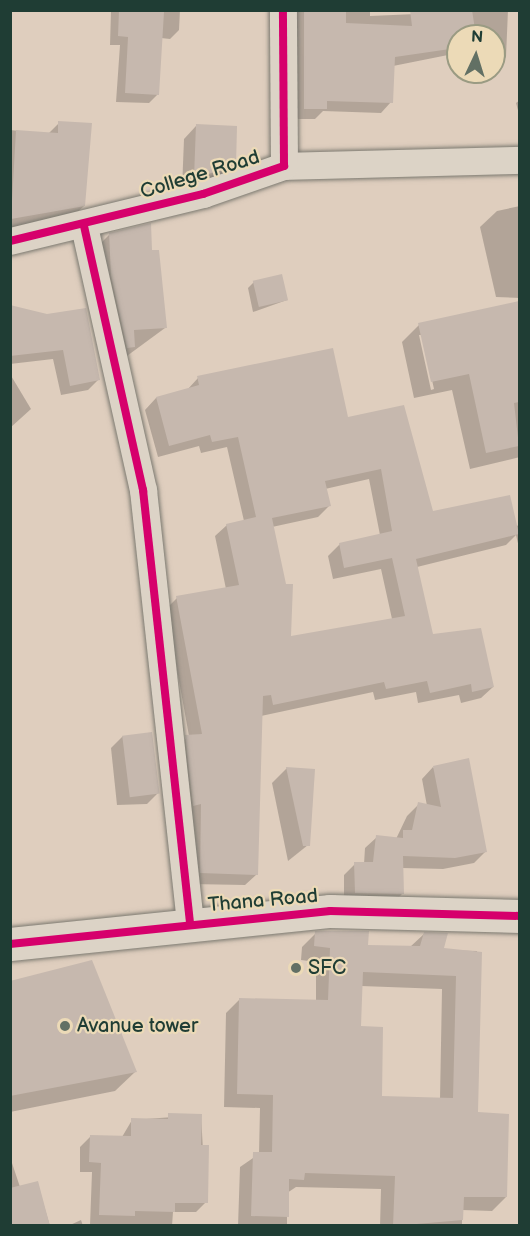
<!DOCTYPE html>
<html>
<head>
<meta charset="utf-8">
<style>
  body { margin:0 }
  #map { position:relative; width:530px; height:1236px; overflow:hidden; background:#dfcebe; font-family:"Balsamiq Sans",sans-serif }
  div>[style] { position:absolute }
  .shadow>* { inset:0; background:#0003 }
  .building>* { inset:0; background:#c6b8ae; transform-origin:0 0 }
  .roads { filter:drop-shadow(0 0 2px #7b7970) drop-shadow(0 0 2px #7b7970) }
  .street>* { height:27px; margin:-13.5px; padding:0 13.5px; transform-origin:13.5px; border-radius:13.5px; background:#dcd3c6 }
  .secondary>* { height:33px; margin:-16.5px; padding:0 16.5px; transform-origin:16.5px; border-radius:16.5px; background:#dcd3c6 }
  .cycleway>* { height:8px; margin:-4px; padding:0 4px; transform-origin:4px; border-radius:4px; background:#d6006c }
  .dots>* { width:16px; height:16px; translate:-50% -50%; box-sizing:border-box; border:3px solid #ecdab7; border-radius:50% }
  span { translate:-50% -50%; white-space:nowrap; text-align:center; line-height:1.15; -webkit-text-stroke:4.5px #ecdab7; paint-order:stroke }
  .street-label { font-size:20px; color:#1f3d34 }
  .poi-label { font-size:20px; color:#1f3d34 }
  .left { translate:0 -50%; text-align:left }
  .frame { position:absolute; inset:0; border:12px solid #1f3d34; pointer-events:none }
  .north { position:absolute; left:446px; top:24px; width:60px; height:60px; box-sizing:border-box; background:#ecdab7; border:2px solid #9a9b83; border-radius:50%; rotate:4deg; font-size:16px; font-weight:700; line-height:24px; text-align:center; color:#1f3d34 }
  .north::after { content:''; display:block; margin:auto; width:21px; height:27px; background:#627064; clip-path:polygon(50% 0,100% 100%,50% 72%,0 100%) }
</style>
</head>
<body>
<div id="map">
  <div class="shadow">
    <div style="clip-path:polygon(180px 10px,179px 30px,170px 39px,161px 38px,158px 94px,149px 103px,116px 102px,120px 45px,110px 45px,111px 11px)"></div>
    <div style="clip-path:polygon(295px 10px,370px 10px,370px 16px,508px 10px,506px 57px,494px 68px,494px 36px,482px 36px,480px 28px,473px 28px,474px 36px,458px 36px,458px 53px,393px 66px,391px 102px,381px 113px,323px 111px,315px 119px,294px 119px)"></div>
    <div style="clip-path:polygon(520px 100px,520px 118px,516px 103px)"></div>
    <div style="clip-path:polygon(59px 123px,84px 206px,71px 218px,10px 232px,10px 130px,48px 134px)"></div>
    <div style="clip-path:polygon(196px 126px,234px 165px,222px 178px,182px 189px,184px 139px)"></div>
    <div style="clip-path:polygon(520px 206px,520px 298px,496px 297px,480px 227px,497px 211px)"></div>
    <div style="clip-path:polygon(109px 235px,151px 252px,165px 328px,116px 364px,92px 252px)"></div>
    <div style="clip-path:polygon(254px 282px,287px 300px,253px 312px,248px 288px)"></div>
    <div style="clip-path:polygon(evenodd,520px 302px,520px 457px,470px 469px,452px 390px,414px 398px,402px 342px,419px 325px,520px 302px,419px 335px,422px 335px,434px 389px,431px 390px,419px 335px)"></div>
    <div style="clip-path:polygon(10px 307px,47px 316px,98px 380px,88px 390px,61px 395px,53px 359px,10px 364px)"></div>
    <div style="clip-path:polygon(10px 374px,31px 409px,10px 428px)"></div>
    <div style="clip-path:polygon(evenodd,198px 378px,347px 419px,432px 513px,520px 526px,520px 552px,516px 535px,506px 545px,417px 567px,432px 636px,493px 687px,481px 698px,461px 703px,459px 695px,418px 703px,416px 692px,375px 700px,373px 692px,261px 716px,257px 874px,245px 885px,190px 884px,175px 748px,189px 736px,166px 609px,177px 598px,226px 589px,215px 536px,227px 525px,244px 521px,227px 447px,201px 453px,199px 446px,158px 457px,145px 410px,156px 398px,187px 390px,198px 378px,369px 479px,380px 535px,340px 544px,328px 556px,333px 579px,381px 569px,392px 619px,290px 638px,272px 527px,318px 517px,329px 506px,325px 489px,369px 479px)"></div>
    <div style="clip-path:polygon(123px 736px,158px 793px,147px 804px,117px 805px,111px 748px)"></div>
    <div style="clip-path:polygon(433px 767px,486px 851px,474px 863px,443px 869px,402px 868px,402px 894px,391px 905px,344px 904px,344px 875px,355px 864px,364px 864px,365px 848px,377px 837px,396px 839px,407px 816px,419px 804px,427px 806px,422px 779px)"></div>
    <div style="clip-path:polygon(287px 768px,308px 845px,288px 861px,272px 783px)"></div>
    <div style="clip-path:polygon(evenodd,316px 933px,367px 946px,410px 947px,424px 934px,442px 950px,477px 951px,476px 1114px,506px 1197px,492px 1211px,462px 1210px,462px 1226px,380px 1226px,381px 1189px,296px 1187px,287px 1193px,287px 1226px,238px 1226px,240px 1167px,259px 1154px,260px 1108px,224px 1107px,226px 1013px,240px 999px,316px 1001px,316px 962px,301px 960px,302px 947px,316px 933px,361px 986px,442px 989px,440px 1099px,380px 1097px,360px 1028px,361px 986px)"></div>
    <div style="clip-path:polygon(10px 983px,135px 1072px,115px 1091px,10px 1112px)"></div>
    <div style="clip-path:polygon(201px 1115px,206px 1202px,196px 1212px,173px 1212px,172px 1226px,90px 1225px,92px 1172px,80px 1172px,80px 1147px,90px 1137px,122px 1137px,132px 1120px)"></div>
    <div style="clip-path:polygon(10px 1157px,20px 1187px,37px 1183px,50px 1226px,10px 1226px)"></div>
    <div style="clip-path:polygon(81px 1220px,83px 1226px,68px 1226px)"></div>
  </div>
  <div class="building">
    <div style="clip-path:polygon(119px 10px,164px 12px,159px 95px,125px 93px,128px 37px,118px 36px)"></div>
    <div style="clip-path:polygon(304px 10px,346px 10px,346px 23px,412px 26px,410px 10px,472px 10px,476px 36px,458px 36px,458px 44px,450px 49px,395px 57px,393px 103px,327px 101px,327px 109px,304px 109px)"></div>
    <div style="clip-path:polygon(58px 121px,92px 123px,85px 206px,11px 219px,16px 130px,58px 133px)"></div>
    <div style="clip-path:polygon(196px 124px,237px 126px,236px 166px,194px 178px)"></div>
    <div style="clip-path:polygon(151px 223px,152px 250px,159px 250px,167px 328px,134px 330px,135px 347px,127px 348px,111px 276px,109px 233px)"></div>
    <div style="left:282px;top:274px;width:27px;height:30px;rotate:77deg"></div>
    <div style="clip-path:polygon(519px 301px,519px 402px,514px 403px,519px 446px,486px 453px,469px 374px,431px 382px,418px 323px)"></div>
    <div style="clip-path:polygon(10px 305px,47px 314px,86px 308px,100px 380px,70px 386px,63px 350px,10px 356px)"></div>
    <div style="clip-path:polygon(evenodd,333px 348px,348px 417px,404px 405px,433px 511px,510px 495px,519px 534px,416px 559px,433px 634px,481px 628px,494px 687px,472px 692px,471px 684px,430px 693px,427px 681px,386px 689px,384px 682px,273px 705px,271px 695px,263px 696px,258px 875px,200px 873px,201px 804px,193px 806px,185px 735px,202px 734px,176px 596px,239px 585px,226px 524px,256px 517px,238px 437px,212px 442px,210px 435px,169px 446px,156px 397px,199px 385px,197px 376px,333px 348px,381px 469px,392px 531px,339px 543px,344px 568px,392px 558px,405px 616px,291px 636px,293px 584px,286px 584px,272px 518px,331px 506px,325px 481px,381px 469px)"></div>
    <div style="left:152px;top:732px;width:62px;height:30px;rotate:83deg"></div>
    <div style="clip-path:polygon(469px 758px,487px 852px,455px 858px,403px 856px,404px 894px,355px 893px,354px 862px,373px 862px,376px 835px,403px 838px,403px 830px,412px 830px,418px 802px,441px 807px,433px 766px)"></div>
    <div style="clip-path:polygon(286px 767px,315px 769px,310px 846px,303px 846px)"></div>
    <div style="clip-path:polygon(evenodd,315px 931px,369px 931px,368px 945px,420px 946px,424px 932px,448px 933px,444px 948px,482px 952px,478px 1112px,509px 1114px,507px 1197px,464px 1197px,463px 1220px,393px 1226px,395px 1176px,305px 1173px,304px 1180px,289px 1179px,289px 1217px,251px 1216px,253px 1152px,272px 1152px,273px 1095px,237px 1094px,239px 998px,328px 1000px,330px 948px,314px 946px,315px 931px,363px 972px,456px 976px,453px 1098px,382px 1096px,383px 1027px,361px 1026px,363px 972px)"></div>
    <div style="clip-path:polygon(92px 960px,137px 1072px,10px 1096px,10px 981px)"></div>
    <div style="clip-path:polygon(168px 1113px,202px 1114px,201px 1145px,209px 1145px,208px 1203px,175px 1203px,175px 1212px,135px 1211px,135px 1216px,99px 1215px,101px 1163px,89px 1162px,90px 1135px,131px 1136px,131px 1118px,168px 1119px)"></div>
    <div style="clip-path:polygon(38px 1181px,50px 1226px,10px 1226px,10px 1188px)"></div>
  </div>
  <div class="roads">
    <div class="street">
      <div style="left:284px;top:166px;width:236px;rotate:-1.5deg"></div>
      <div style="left:84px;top:226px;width:271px;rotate:77.4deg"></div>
      <div style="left:143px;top:490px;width:437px;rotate:83.8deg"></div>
      <div style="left:10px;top:241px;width:199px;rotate:-13.7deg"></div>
      <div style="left:203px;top:194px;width:86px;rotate:-19.1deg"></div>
      <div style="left:284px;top:166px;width:156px;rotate:-90.4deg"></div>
    </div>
    <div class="secondary">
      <div style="left:10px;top:944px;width:322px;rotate:-5.9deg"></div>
      <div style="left:330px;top:911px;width:190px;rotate:1.5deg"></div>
    </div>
  </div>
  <div class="cycleway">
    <div style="left:84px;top:226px;width:271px;rotate:77.4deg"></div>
    <div style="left:143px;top:490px;width:437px;rotate:83.8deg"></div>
    <div style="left:10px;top:241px;width:199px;rotate:-13.7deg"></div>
    <div style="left:203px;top:194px;width:86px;rotate:-19.1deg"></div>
    <div style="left:284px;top:166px;width:156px;rotate:-90.4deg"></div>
    <div style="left:10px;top:944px;width:322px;rotate:-5.9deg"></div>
    <div style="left:330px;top:911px;width:190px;rotate:1.5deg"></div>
  </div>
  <div class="dots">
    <div style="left:296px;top:968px;background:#627064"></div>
    <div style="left:65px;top:1026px;background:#627064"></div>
  </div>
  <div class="street-label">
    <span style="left:200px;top:175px;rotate:-17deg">College Road</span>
    <span style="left:263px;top:901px;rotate:-5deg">Thana Road</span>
  </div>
  <div class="poi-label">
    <span class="left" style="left:308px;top:968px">SFC</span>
    <span class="left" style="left:77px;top:1026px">Avanue tower</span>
  </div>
  <div class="frame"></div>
  <div class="north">N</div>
</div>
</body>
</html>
